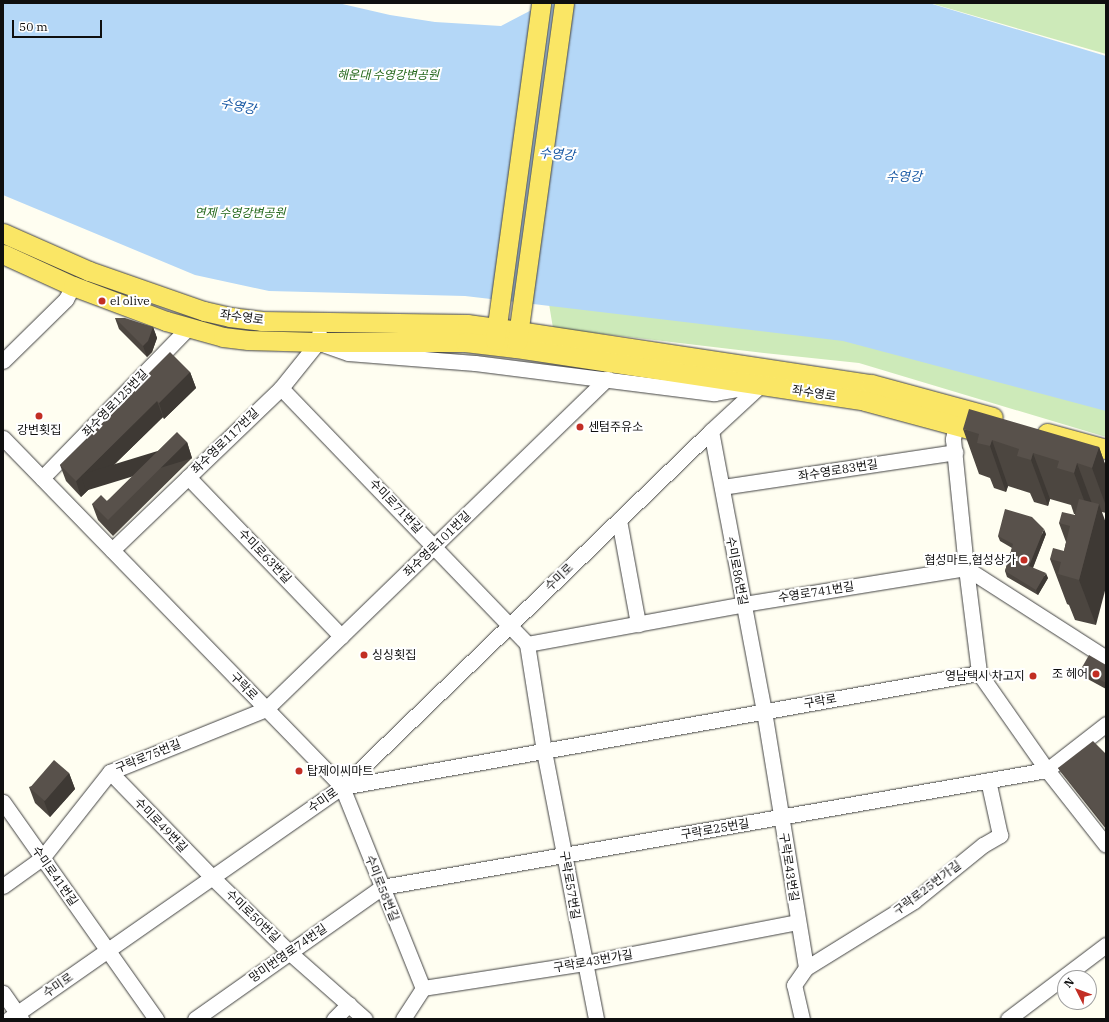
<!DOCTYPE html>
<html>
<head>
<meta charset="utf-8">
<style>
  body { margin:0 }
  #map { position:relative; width:1109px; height:1022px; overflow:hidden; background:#fffef1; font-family:"IBM Plex Serif","Noto Sans KR",serif }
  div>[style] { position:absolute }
  .green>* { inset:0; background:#cdeab9 }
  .water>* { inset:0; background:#b4d7f7 }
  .roads { filter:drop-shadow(0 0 1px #424242) drop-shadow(0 0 1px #424242) }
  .minor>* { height:15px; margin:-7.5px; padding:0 7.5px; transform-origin:7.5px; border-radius:7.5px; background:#fff }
  .major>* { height:19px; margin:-9.5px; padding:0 9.5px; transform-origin:9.5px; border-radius:9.5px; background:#fae665 }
  .wall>* { inset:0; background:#4c4640 }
  .shaded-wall>* { inset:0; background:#3e3934; transform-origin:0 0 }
  .building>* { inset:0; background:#58514b; transform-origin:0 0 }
  .dots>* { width:11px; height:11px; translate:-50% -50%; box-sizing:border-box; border:2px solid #fff; border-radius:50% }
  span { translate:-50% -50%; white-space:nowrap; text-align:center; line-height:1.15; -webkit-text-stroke:4px #fff; paint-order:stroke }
  .park-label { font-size:12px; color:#25681d; font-style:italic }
  .poi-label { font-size:12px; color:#0f0f0f }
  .left { translate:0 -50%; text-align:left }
  .right { translate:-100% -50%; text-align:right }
  .street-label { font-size:12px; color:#0f0f0f }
  .water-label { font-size:13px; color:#1556a3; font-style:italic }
  .frame { position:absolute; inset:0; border:4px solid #0f0f0f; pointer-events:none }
  .north { position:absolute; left:1057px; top:970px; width:40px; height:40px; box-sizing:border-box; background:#fff; border:1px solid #9f9f9f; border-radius:50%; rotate:312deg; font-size:11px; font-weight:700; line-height:16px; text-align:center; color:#0f0f0f }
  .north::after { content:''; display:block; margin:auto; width:14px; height:18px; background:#c22e24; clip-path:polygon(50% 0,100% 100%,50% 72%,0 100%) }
  .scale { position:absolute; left:12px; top:20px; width:90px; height:18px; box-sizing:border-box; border:2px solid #0f0f0f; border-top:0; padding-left:5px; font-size:12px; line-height:14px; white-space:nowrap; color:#0f0f0f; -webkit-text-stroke:3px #fff; paint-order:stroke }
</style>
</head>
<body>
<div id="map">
  <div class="green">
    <div style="clip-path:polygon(930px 3px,1106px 3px,1106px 54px)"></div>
    <div style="clip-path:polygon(546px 286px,861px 333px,1106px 400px,1106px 437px,859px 363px,764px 353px,553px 328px)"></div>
  </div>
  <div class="water">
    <div style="clip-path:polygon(3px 3px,338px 3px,390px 15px,435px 22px,501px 26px,545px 3px,929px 3px,1106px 56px,1106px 411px,843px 341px,465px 296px,269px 291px,195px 275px,3px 195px)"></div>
  </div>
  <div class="roads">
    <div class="minor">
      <div style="left:325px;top:345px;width:24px;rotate:19deg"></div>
      <div style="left:348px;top:353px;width:127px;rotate:4.5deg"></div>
      <div style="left:475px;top:363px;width:241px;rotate:7.2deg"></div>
      <div style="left:714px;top:393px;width:36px;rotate:-10deg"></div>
      <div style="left:3px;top:361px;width:88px;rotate:-44.5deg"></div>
      <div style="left:66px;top:299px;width:15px;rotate:-62deg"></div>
      <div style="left:281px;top:388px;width:355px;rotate:46.1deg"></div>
      <div style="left:527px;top:644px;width:221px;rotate:-10.4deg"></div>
      <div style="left:744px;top:604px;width:225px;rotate:-9.2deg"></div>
      <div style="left:966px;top:568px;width:166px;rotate:32.7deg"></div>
      <div style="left:958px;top:415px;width:25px;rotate:102deg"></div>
      <div style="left:953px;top:439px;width:130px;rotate:84.2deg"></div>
      <div style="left:966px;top:568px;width:106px;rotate:82.9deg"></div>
      <div style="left:979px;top:673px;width:118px;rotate:55deg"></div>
      <div style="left:1047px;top:770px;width:95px;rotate:51.8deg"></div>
      <div style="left:711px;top:431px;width:285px;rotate:79.3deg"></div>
      <div style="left:764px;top:711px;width:260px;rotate:80.7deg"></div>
      <div style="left:3px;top:438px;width:487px;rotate:45.8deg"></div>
      <div style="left:342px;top:787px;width:217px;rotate:68.1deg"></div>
      <div style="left:188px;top:477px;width:221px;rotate:46.1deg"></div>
      <div style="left:42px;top:478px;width:209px;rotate:-45.8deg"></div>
      <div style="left:722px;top:487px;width:236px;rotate:-8.5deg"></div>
      <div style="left:619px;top:520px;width:106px;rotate:79.6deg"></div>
      <div style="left:112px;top:550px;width:234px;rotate:-43.8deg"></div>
      <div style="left:281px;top:388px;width:59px;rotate:-51.2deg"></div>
      <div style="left:318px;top:342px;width:8px;rotate:-83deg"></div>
      <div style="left:527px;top:644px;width:108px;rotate:81deg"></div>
      <div style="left:544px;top:751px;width:273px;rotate:79deg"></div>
      <div style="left:110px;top:772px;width:146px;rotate:45.8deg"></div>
      <div style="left:212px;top:877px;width:107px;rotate:44.2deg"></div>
      <div style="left:289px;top:952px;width:101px;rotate:41.4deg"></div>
      <div style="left:342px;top:787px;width:647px;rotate:-10.15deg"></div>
      <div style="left:3px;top:802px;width:266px;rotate:54.8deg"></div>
      <div style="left:3px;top:886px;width:48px;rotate:-35.7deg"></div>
      <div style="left:42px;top:858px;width:110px;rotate:-51.7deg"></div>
      <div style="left:110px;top:772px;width:168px;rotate:-22deg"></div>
      <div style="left:266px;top:709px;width:475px;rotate:-44.1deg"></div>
      <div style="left:3px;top:993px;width:32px;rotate:55deg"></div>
      <div style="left:9px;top:1019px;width:406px;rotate:-34.9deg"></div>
      <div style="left:342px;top:787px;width:513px;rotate:-43.97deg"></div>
      <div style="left:711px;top:431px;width:75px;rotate:-42.8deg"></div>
      <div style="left:195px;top:1019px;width:229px;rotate:-35.2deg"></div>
      <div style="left:382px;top:887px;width:675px;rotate:-9.98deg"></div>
      <div style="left:1047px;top:770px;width:75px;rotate:-37.9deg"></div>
      <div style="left:334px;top:1019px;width:21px;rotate:-45deg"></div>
      <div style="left:403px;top:1019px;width:37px;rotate:-57deg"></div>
      <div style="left:423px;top:988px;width:164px;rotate:-8.8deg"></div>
      <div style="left:585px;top:963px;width:217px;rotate:-10.9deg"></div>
      <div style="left:802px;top:1019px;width:35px;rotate:-103deg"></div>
      <div style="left:794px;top:985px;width:21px;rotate:-55deg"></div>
      <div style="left:806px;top:968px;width:127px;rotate:-31.8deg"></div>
      <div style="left:914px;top:901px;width:89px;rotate:-39.1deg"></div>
      <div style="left:983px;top:845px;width:20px;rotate:-30deg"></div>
      <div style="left:1000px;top:835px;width:56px;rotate:-102.3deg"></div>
      <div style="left:1008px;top:1019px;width:123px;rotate:-37.1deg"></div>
    </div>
    <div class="major">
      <div style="left:3px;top:233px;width:94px;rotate:23.8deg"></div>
      <div style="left:89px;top:271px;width:122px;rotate:19.2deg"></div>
      <div style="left:204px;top:311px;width:27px;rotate:13deg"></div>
      <div style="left:230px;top:317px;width:31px;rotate:7deg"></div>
      <div style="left:261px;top:321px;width:206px;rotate:0.8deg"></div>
      <div style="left:467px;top:324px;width:52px;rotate:7.7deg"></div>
      <div style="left:519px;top:331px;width:356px;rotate:8.6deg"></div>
      <div style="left:871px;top:384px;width:126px;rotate:15.1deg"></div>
      <div style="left:3px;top:254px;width:77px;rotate:24.6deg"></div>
      <div style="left:73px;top:286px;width:99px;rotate:20.6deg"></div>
      <div style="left:166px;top:321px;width:59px;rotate:15.7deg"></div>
      <div style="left:223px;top:337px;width:25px;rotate:7deg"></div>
      <div style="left:248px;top:340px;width:70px;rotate:1.6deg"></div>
      <div style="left:318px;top:342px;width:147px"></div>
      <div style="left:465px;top:342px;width:51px;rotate:6.7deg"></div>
      <div style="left:516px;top:348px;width:353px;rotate:8.6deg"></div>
      <div style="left:865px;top:401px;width:126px;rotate:15.1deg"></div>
      <div style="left:495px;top:340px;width:340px;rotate:-82.2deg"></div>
      <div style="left:517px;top:342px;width:342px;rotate:-82.1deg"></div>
      <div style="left:1047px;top:433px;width:61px;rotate:15.2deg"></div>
    </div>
  </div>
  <div class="wall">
    <div style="clip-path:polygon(115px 318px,153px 327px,157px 338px,152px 352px,147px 357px,119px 329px)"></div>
    <div style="clip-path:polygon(190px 372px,196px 388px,164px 419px,163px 417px,81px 497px,66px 481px,60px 465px,140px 386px,139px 383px)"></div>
    <div style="clip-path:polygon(963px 429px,1099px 447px,1106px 467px,1106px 513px,1102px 512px,1096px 625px,1075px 620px,1069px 605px,1067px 604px,1050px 559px,1064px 551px,1066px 542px,1059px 523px,1075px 515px,1075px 514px,1074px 514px,1071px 505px,1050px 499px,1048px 506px,1034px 502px,1030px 493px,1008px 486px,1006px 492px,994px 488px,990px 478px,979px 474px)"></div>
    <div style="clip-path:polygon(187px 442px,192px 458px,113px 536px,98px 520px,92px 504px,107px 501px)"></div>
    <div style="clip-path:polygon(1046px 534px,1033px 568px,1048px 578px,1038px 595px,1007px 577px,1005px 571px,1012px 548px,1000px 541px,998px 536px)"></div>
    <div style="clip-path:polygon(1106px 665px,1106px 689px,1084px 677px,1081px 669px)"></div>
    <div style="clip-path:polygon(1106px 754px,1106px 829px,1060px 771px,1058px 768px)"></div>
    <div style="clip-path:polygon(69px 773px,75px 789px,50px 817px,35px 803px,29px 787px)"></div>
  </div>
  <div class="shaded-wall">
    <div style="clip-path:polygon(153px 327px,157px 338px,152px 352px,147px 357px,143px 346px)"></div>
    <div style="clip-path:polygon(190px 372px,196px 388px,164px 419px,159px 403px)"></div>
    <div style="clip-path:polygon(157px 401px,163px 417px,81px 497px,76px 481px)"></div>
    <div style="clip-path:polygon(992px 440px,1008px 486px,1006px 492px,990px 446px)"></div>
    <div style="left:187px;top:442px;width:17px;height:111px;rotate:73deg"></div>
    <div style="clip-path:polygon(1099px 447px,1106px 467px,1106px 506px,1092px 468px)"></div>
    <div style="clip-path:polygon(1033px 453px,1050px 499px,1048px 506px,1031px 460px)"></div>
    <div style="clip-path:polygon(1077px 463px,1094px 509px,1091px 519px,1074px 473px)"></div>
    <div style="clip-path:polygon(1099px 504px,1106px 523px,1106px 587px,1096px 625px,1079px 580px)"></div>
    <div style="clip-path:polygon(1044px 529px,1046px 534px,1031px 572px,1029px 566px)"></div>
    <div style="clip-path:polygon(1046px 573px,1048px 578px,1038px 595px,1036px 590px)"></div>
    <div style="clip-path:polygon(69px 773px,75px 789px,50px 817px,44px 801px)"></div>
  </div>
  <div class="building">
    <div style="clip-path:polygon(115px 318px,125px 318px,153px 327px,148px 341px,143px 346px)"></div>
    <div style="clip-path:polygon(170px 352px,190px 372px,159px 403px,157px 401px,76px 481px,60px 465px,141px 385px,139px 383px)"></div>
    <div style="clip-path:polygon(969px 409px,1099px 447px,1092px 468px,1077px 463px,1074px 473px,1057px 468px,1059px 461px,1033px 453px,1031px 460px,1017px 456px,1019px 449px,992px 440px,990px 446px,977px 443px,979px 434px,963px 429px)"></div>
    <div style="clip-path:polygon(177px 432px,187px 442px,108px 520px,92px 504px,101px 495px,107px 501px)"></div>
    <div style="clip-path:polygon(1079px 499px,1099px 504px,1079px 580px,1058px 574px,1061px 562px,1050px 559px,1053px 548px,1064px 551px,1070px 526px,1059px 523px,1062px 512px,1075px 515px)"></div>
    <div style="clip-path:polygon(1005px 509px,1032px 517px,1044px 529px,1029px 566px,1046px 573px,1036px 590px,1005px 571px,1013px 544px,998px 536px)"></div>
    <div style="clip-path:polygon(1089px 655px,1106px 665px,1106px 683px,1081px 669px)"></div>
    <div style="clip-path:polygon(1093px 741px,1106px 754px,1106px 827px,1058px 768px)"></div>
    <div style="left:54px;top:760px;width:20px;height:37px;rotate:41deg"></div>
  </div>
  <div class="dots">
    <div style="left:102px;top:301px;background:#c22e24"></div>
    <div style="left:39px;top:416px;background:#c22e24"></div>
    <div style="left:580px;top:427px;background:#c22e24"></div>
    <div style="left:1024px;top:560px;background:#c22e24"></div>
    <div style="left:364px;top:655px;background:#c22e24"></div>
    <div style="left:1096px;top:674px;background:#c22e24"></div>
    <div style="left:1033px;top:676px;background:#c22e24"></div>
    <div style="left:299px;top:771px;background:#c22e24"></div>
  </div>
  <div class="park-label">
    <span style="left:388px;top:75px">해운대 수영강변공원</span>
    <span style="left:240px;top:213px">연제 수영강변공원</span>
  </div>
  <div class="poi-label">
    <span class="left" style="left:110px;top:301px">el olive</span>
    <span class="left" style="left:588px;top:427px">센텀주유소</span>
    <span style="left:39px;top:430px">강변횟집</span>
    <span class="right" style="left:1016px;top:560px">협성마트,협성상가</span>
    <span class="left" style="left:372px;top:655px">싱싱횟집</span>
    <span class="right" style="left:1088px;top:674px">조 헤어</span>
    <span class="right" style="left:1025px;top:676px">영남택시 차고지</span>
    <span class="left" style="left:307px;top:771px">탑제이씨마트</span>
  </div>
  <div class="street-label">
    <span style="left:242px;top:317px;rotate:8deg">좌수영로</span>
    <span style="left:814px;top:393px;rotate:9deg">좌수영로</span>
    <span style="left:115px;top:403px;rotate:-46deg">좌수영로125번길</span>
    <span style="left:225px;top:441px;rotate:-44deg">좌수영로117번길</span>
    <span style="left:838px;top:470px;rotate:-9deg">좌수영로83번길</span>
    <span style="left:396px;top:506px;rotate:46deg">수미로71번길</span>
    <span style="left:437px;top:544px;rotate:-44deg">좌수영로101번길</span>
    <span style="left:265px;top:556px;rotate:46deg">수미로63번길</span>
    <span style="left:737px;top:571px;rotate:79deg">수미로86번길</span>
    <span style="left:559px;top:577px;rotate:-44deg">수미로</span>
    <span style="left:816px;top:592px;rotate:-9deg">수영로741번길</span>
    <span style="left:244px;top:686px;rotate:46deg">구락로</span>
    <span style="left:820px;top:701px;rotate:-10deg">구락로</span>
    <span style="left:148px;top:756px;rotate:-22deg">구락로75번길</span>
    <span style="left:323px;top:800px;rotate:-35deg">수미로</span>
    <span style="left:161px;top:825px;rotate:46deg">수미로49번길</span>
    <span style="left:715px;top:829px;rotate:-10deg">구락로25번길</span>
    <span style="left:789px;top:867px;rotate:81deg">구락로43번길</span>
    <span style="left:55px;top:876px;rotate:55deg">수미로41번길</span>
    <span style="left:570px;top:885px;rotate:80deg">구락로57번길</span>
    <span style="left:382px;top:888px;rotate:68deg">수미로58번길</span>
    <span style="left:927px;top:888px;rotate:-37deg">구락로25번가길</span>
    <span style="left:253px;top:916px;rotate:44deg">수미로50번길</span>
    <span style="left:288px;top:953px;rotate:-35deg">망미번영로74번길</span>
    <span style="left:593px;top:961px;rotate:-10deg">구락로43번가길</span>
    <span style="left:58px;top:985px;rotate:-35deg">수미로</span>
  </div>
  <div class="water-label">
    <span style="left:238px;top:107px;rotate:12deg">수영강</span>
    <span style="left:557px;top:155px;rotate:4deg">수영강</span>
    <span style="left:904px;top:177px">수영강</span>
  </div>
  <div class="frame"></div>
  <div class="north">N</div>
  <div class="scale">50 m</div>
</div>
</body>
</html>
